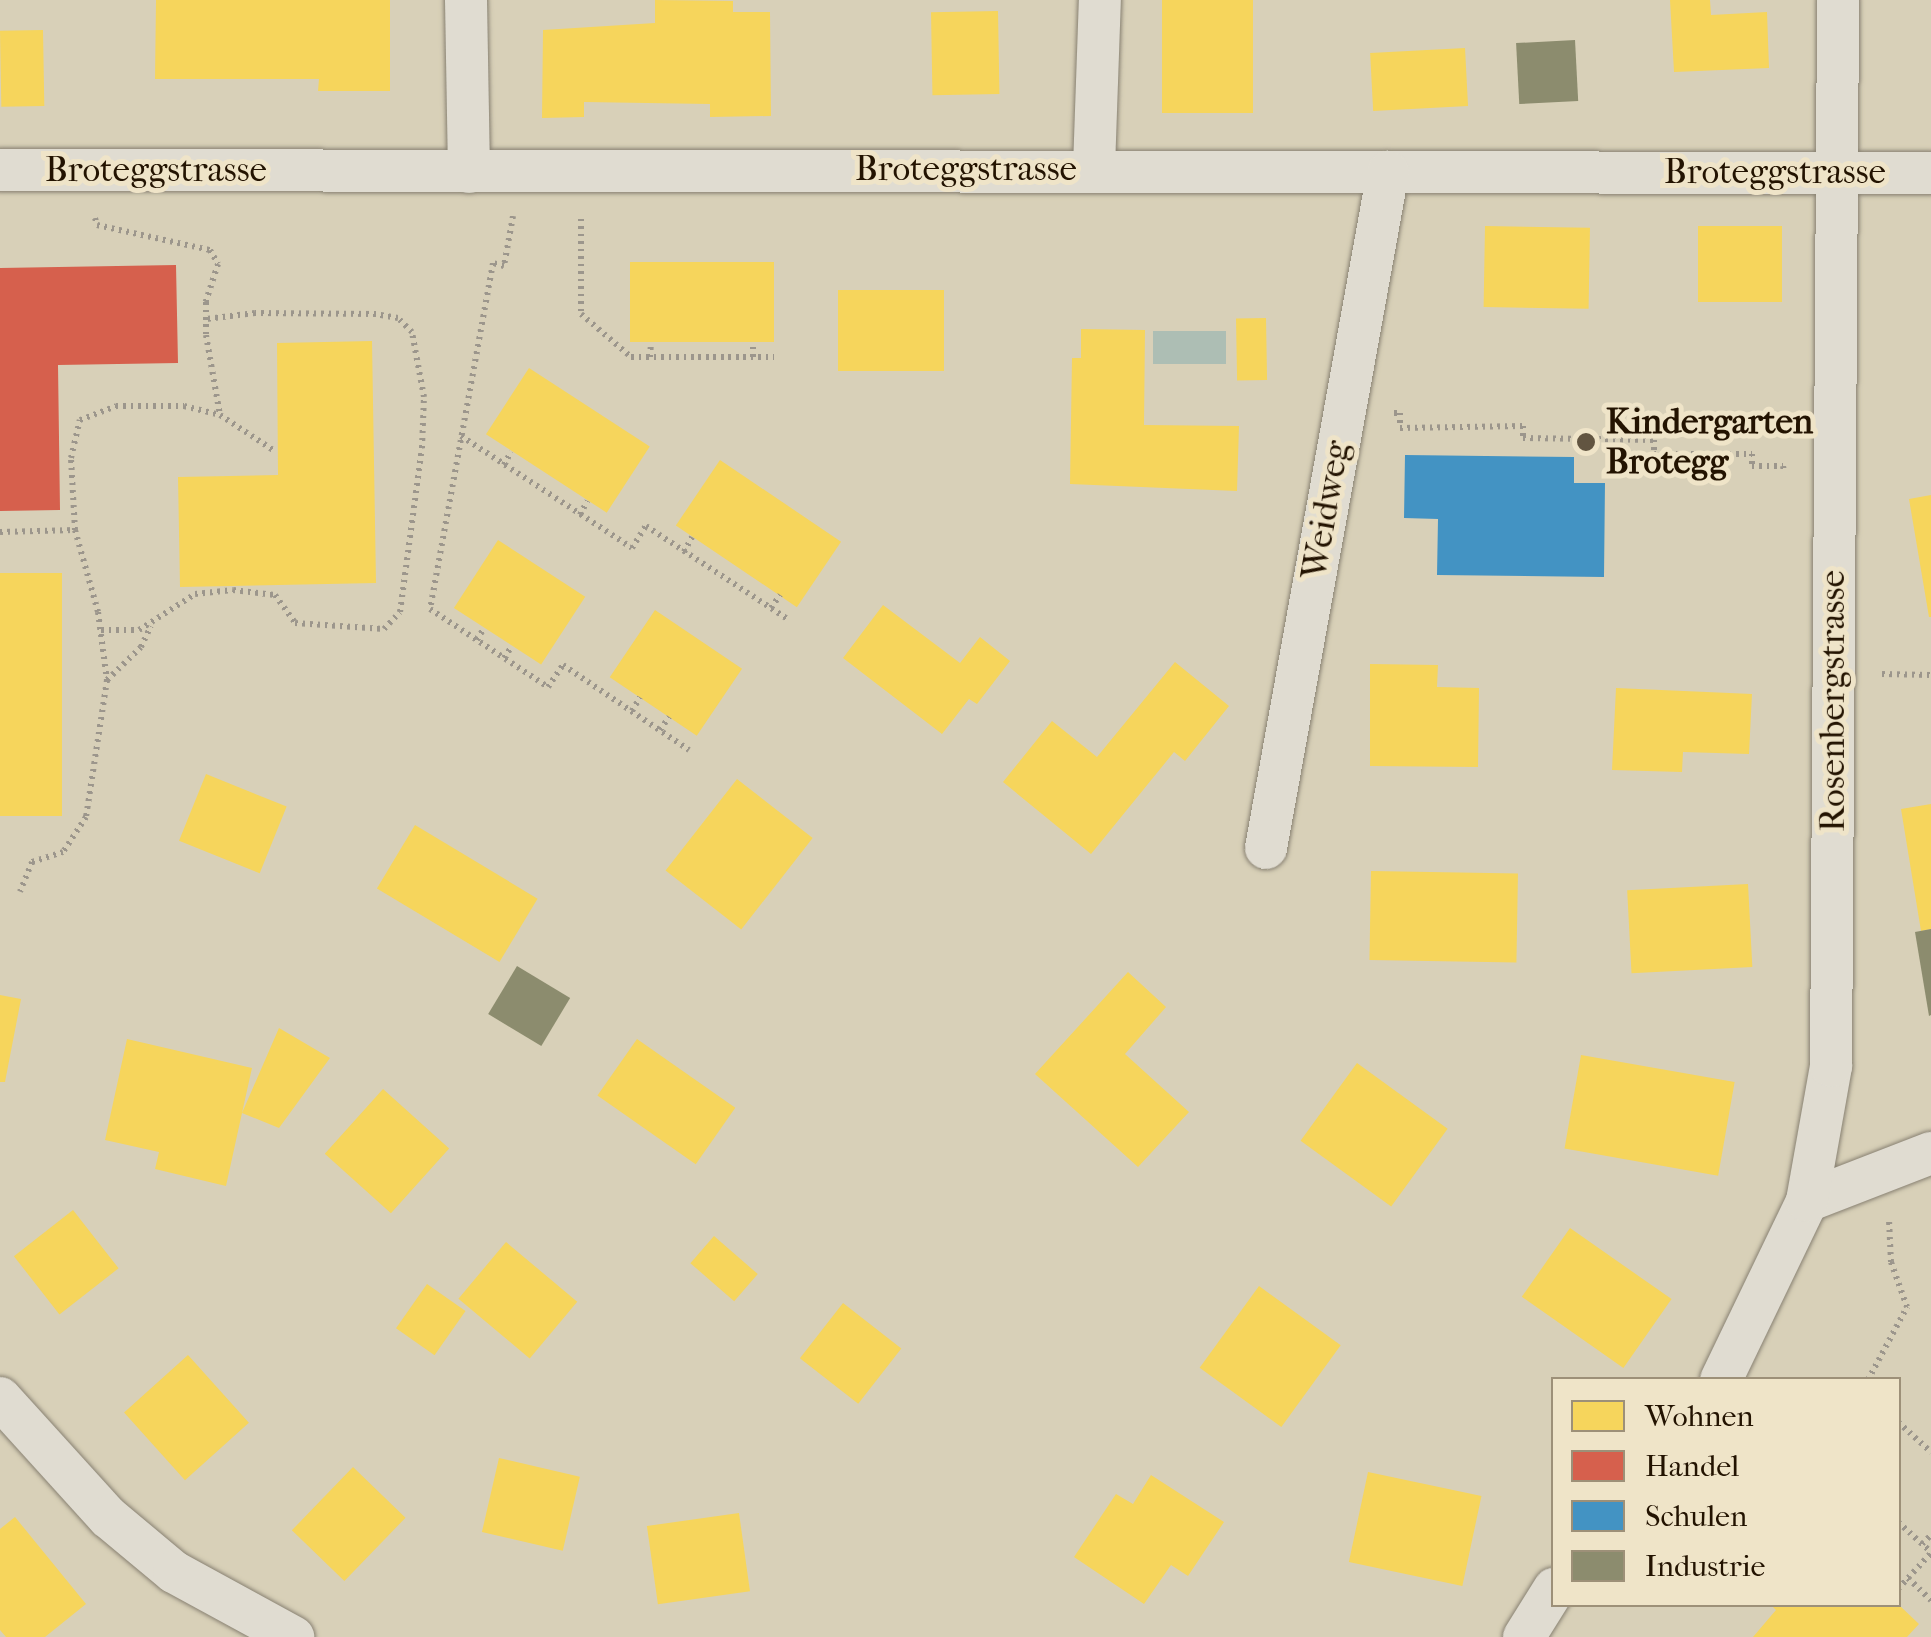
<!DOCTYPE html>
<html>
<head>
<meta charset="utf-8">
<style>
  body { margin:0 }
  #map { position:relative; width:1931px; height:1637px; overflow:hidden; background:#d8d0b8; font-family:"IM FELL French Canon",serif }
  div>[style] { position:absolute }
  .water>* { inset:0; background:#adbeb4; transform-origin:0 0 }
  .homes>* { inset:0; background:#f6d55c; transform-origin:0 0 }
  .shops>* { inset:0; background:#d6604d }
  .schools>* { inset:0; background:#4393c3 }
  .industry>* { inset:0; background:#8c8c6e; transform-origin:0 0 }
  .path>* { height:6px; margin-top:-3px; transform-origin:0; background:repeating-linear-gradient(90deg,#9c968c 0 2.5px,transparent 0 7.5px) }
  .roads { filter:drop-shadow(0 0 2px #888172) drop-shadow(0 0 2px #888172) }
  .street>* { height:42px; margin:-21px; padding:0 21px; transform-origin:21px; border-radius:21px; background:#e0dcd1 }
  .dots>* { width:28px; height:28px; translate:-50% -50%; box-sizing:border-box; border:5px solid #efe4c8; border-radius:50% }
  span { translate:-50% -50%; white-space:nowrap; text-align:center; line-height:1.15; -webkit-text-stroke:10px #efe4c8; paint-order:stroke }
  .street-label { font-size:35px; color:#231301 }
  .poi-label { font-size:35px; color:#231301; font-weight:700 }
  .left { translate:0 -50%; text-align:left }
  .legend { position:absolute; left:1551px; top:1377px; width:350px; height:230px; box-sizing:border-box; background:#efe4c8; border:2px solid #9d9078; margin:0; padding:12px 18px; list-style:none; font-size:30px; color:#231301 }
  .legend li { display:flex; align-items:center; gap:20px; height:50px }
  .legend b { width:50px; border:2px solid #9d9078 }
</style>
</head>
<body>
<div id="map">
  <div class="water">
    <div style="left:1226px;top:331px;width:33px;height:73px;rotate:90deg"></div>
  </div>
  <div class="homes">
    <div style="clip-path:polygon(156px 0,390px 0,390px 91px,318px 91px,319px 79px,155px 79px)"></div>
    <div style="clip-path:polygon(655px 0,733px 1px,733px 12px,770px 12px,771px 116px,710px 117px,710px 104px,584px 102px,584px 117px,542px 118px,543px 30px,655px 23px)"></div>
    <div style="left:1162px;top:0;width:91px;height:113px"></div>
    <div style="clip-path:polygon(1670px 0,1710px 0,1711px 15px,1767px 12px,1769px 68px,1674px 72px)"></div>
    <div style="left:998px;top:11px;width:83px;height:67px;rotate:89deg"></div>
    <div style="left:43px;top:30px;width:76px;height:43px;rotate:89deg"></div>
    <div style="left:1465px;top:48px;width:58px;height:95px;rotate:87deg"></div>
    <div style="left:1485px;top:226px;width:105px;height:81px;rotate:1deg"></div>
    <div style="left:1782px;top:226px;width:76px;height:84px;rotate:90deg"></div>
    <div style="left:630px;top:262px;width:144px;height:80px"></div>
    <div style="left:838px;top:290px;width:106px;height:81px"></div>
    <div style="left:1266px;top:318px;width:62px;height:30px;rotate:89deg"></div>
    <div style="clip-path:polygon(1081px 329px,1145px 330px,1144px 425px,1239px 426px,1237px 491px,1070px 484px,1072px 358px,1081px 358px)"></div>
    <div style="clip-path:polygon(372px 341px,376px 583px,180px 587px,178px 477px,278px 475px,277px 343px)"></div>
    <div style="left:529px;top:368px;width:144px;height:79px;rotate:33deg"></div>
    <div style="left:720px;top:460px;width:146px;height:79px;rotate:34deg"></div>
    <div style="clip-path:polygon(1931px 495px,1931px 617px,1929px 617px,1909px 499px)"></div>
    <div style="left:498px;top:540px;width:104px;height:81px;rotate:33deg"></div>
    <div style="left:62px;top:573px;width:243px;height:62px;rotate:90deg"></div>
    <div style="clip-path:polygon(883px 605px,960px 663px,980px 637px,1010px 661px,977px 704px,969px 699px,942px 734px,843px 658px)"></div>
    <div style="left:655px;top:610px;width:105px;height:81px;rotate:34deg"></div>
    <div style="clip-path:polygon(1175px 662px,1229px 706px,1185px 761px,1174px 752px,1091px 854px,1003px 782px,1052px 721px,1097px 757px)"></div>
    <div style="clip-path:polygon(1370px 664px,1438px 665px,1437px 687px,1479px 688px,1478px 767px,1370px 766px)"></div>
    <div style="clip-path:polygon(1616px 688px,1752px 694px,1749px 754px,1683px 752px,1682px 772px,1612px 770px)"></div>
    <div style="left:206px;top:774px;width:87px;height:72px;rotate:22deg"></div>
    <div style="left:737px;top:779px;width:96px;height:116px;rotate:38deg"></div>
    <div style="clip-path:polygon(1931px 804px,1931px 929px,1921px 931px,1901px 809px)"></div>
    <div style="left:415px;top:825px;width:143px;height:74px;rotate:31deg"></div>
    <div style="left:1371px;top:871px;width:147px;height:89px;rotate:1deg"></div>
    <div style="left:1748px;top:884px;width:83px;height:121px;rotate:87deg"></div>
    <div style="clip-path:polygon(1128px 972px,1166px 1007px,1125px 1054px,1189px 1112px,1138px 1167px,1035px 1074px)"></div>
    <div style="clip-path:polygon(0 995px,21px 999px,5px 1082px,0 1082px)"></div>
    <div style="clip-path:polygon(279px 1028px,330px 1058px,279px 1128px,242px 1113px,226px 1186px,155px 1169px,159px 1152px,105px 1140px,127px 1039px,252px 1068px,242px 1113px)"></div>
    <div style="left:637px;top:1039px;width:120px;height:69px;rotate:35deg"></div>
    <div style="left:1581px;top:1055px;width:156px;height:95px;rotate:10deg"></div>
    <div style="left:1357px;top:1063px;width:112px;height:96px;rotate:36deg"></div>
    <div style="left:383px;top:1089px;width:89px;height:87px;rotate:42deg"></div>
    <div style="left:73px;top:1210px;width:74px;height:75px;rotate:52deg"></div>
    <div style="left:1570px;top:1228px;width:124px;height:84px;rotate:35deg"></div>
    <div style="left:714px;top:1236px;width:58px;height:36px;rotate:41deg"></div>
    <div style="left:506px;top:1242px;width:93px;height:74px;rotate:40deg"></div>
    <div style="left:427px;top:1284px;width:47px;height:54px;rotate:35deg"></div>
    <div style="left:1259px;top:1286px;width:101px;height:101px;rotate:36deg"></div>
    <div style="left:843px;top:1303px;width:74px;height:70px;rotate:38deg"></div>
    <div style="left:188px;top:1355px;width:91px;height:86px;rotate:48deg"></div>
    <div style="left:499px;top:1458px;width:83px;height:76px;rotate:13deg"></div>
    <div style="left:353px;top:1467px;width:73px;height:88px;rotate:44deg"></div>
    <div style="left:1368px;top:1472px;width:116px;height:92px;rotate:12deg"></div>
    <div style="clip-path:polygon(1151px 1475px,1224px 1522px,1188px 1576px,1171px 1565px,1144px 1604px,1074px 1557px,1116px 1494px,1133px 1504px)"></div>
    <div style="left:739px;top:1513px;width:79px;height:93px;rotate:82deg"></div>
    <div style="clip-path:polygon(15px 1517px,86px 1604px,45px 1637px,6px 1637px,0 1630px,0 1529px)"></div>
    <div style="clip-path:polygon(1770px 1604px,1898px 1604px,1919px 1624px,1907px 1637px,1753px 1637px,1776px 1610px)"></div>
  </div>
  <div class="shops">
    <div style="clip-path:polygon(176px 265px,178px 363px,58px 365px,60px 510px,0 511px,0 268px)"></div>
  </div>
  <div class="schools">
    <div style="clip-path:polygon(1405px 455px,1574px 457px,1574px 483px,1605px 483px,1604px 577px,1437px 575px,1438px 519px,1404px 518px)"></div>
  </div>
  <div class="industry">
    <div style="left:1575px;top:40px;width:61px;height:59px;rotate:87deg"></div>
    <div style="clip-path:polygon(1931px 929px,1931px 1015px,1929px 1016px,1915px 932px)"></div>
    <div style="left:517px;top:966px;width:62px;height:56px;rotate:31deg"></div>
  </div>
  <div class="path">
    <div style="left:513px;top:216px;width:51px;rotate:100.2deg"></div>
    <div style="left:504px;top:266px;width:11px;rotate:-165deg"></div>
    <div style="left:493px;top:263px;width:352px;rotate:100.3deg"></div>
    <div style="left:430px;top:609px;width:141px;rotate:33.5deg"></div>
    <div style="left:548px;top:687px;width:27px;rotate:-56deg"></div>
    <div style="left:563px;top:665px;width:152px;rotate:34deg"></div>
    <div style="left:95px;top:218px;width:7px;rotate:74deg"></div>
    <div style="left:97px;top:225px;width:116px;rotate:12.5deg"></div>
    <div style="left:210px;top:250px;width:16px;rotate:60deg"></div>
    <div style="left:218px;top:264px;width:40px;rotate:108deg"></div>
    <div style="left:206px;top:302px;width:33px;rotate:90deg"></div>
    <div style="left:206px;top:335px;width:81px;rotate:80.1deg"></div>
    <div style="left:581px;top:219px;width:95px;rotate:90deg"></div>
    <div style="left:581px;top:314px;width:66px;rotate:40.7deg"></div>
    <div style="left:631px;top:357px;width:143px"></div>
    <div style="left:650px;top:357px;width:14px;rotate:-86deg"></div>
    <div style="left:753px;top:357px;width:14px;rotate:-90deg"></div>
    <div style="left:1394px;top:413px;width:6px"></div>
    <div style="left:1400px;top:413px;width:15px;rotate:90deg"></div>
    <div style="left:1400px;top:428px;width:123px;rotate:-0.9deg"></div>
    <div style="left:1523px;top:426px;width:12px;rotate:90deg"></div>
    <div style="left:1523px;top:438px;width:131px;rotate:0.9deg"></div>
    <div style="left:1654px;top:440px;width:14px;rotate:90deg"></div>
    <div style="left:1654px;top:454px;width:98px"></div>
    <div style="left:1752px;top:454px;width:12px;rotate:90deg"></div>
    <div style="left:1752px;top:466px;width:31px"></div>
    <div style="left:1783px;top:466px;width:5px;rotate:79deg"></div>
    <div style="left:461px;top:436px;width:204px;rotate:33.2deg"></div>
    <div style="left:632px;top:548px;width:26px;rotate:-58deg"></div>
    <div style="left:646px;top:526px;width:171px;rotate:33.3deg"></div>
    <div style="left:504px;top:465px;width:15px;rotate:-62deg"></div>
    <div style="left:580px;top:515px;width:16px;rotate:-63deg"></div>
    <div style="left:75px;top:530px;width:72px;rotate:-93.2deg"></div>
    <div style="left:71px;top:458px;width:39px;rotate:-77deg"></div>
    <div style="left:80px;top:420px;width:39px;rotate:-21deg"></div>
    <div style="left:116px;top:406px;width:68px"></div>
    <div style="left:184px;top:406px;width:37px;rotate:14deg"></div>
    <div style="left:220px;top:415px;width:64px;rotate:33.4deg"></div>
    <div style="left:0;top:532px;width:75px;rotate:-1.5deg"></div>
    <div style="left:75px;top:530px;width:85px;rotate:74.3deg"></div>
    <div style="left:98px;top:612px;width:69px;rotate:82.5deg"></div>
    <div style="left:107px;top:680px;width:139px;rotate:98.7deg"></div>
    <div style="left:86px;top:817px;width:42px;rotate:123.3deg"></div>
    <div style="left:63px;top:852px;width:33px;rotate:162deg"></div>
    <div style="left:32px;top:862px;width:32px;rotate:112deg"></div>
    <div style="left:684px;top:552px;width:17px;rotate:-62deg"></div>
    <div style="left:771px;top:608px;width:16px;rotate:-55deg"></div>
    <div style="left:101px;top:630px;width:38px"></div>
    <div style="left:139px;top:630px;width:67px;rotate:-32.7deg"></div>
    <div style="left:195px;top:594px;width:38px;rotate:-6deg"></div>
    <div style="left:233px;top:590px;width:42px;rotate:6.8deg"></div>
    <div style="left:275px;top:595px;width:34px;rotate:54deg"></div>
    <div style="left:295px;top:623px;width:89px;rotate:3.9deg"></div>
    <div style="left:384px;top:629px;width:23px;rotate:-47deg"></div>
    <div style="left:400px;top:612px;width:165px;rotate:-82.4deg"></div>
    <div style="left:422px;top:448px;width:51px;rotate:-87.8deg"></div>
    <div style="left:424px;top:397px;width:66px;rotate:-100.5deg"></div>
    <div style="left:412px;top:332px;width:20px;rotate:-135deg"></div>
    <div style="left:398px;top:318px;width:22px;rotate:-170deg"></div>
    <div style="left:376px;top:314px;width:121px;rotate:-179.5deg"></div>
    <div style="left:255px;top:313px;width:49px;rotate:173deg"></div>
    <div style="left:477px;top:640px;width:14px;rotate:-60deg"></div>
    <div style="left:504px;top:658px;width:14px;rotate:-56deg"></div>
    <div style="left:1882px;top:674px;width:49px;rotate:1.2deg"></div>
    <div style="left:107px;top:680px;width:47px;rotate:-44.1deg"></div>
    <div style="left:141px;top:647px;width:23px;rotate:-65deg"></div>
    <div style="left:632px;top:711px;width:16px;rotate:-60deg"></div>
    <div style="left:660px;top:730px;width:16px;rotate:-55deg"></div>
    <div style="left:1868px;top:1380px;width:83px;rotate:-61.9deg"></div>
    <div style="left:1907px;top:1307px;width:48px;rotate:-109.6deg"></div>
    <div style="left:1891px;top:1262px;width:43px;rotate:-92.7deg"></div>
    <div style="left:1898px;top:1422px;width:45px;rotate:42.3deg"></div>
    <div style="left:1898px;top:1522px;width:45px;rotate:42.3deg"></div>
    <div style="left:1922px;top:1544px;width:13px;rotate:-45deg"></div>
    <div style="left:1908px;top:1578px;width:32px;rotate:44deg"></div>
    <div style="left:1898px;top:1589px;width:49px;rotate:-47.5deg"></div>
  </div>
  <div class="roads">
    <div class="street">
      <div style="left:466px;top:0;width:172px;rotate:89deg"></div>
      <div style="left:1094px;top:168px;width:168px;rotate:-88deg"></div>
      <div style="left:0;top:170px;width:1931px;rotate:0.09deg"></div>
      <div style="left:1266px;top:848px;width:687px;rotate:-79.77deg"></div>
      <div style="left:1807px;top:1201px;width:133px;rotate:-21.2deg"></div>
      <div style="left:1721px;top:1380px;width:199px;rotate:-64.3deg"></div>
      <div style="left:1807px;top:1201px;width:137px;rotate:-79.9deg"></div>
      <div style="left:1831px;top:1066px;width:1066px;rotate:-89.62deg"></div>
      <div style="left:0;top:1398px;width:161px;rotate:47.8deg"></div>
      <div style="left:108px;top:1517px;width:86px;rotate:39.8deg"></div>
      <div style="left:174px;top:1572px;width:136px;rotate:28.6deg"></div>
      <div style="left:1524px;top:1637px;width:57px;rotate:-58deg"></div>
    </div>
  </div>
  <div class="dots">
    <div style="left:1586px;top:442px;background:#625541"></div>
  </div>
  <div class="street-label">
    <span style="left:966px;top:169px">Broteggstrasse</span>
    <span style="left:156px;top:170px">Broteggstrasse</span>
    <span style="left:1775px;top:172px">Broteggstrasse</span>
    <span style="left:1326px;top:510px;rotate:-80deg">Weidweg</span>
    <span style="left:1833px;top:701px;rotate:-90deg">Rosenbergstrasse</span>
  </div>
  <div class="poi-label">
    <span class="left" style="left:1606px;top:442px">Kindergarten<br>Brotegg</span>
  </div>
  <ul class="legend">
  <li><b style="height:28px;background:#f6d55c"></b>Wohnen</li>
  <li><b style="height:28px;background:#d6604d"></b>Handel</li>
  <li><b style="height:28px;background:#4393c3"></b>Schulen</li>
  <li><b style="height:28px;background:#8c8c6e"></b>Industrie</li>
  </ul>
</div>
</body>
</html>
